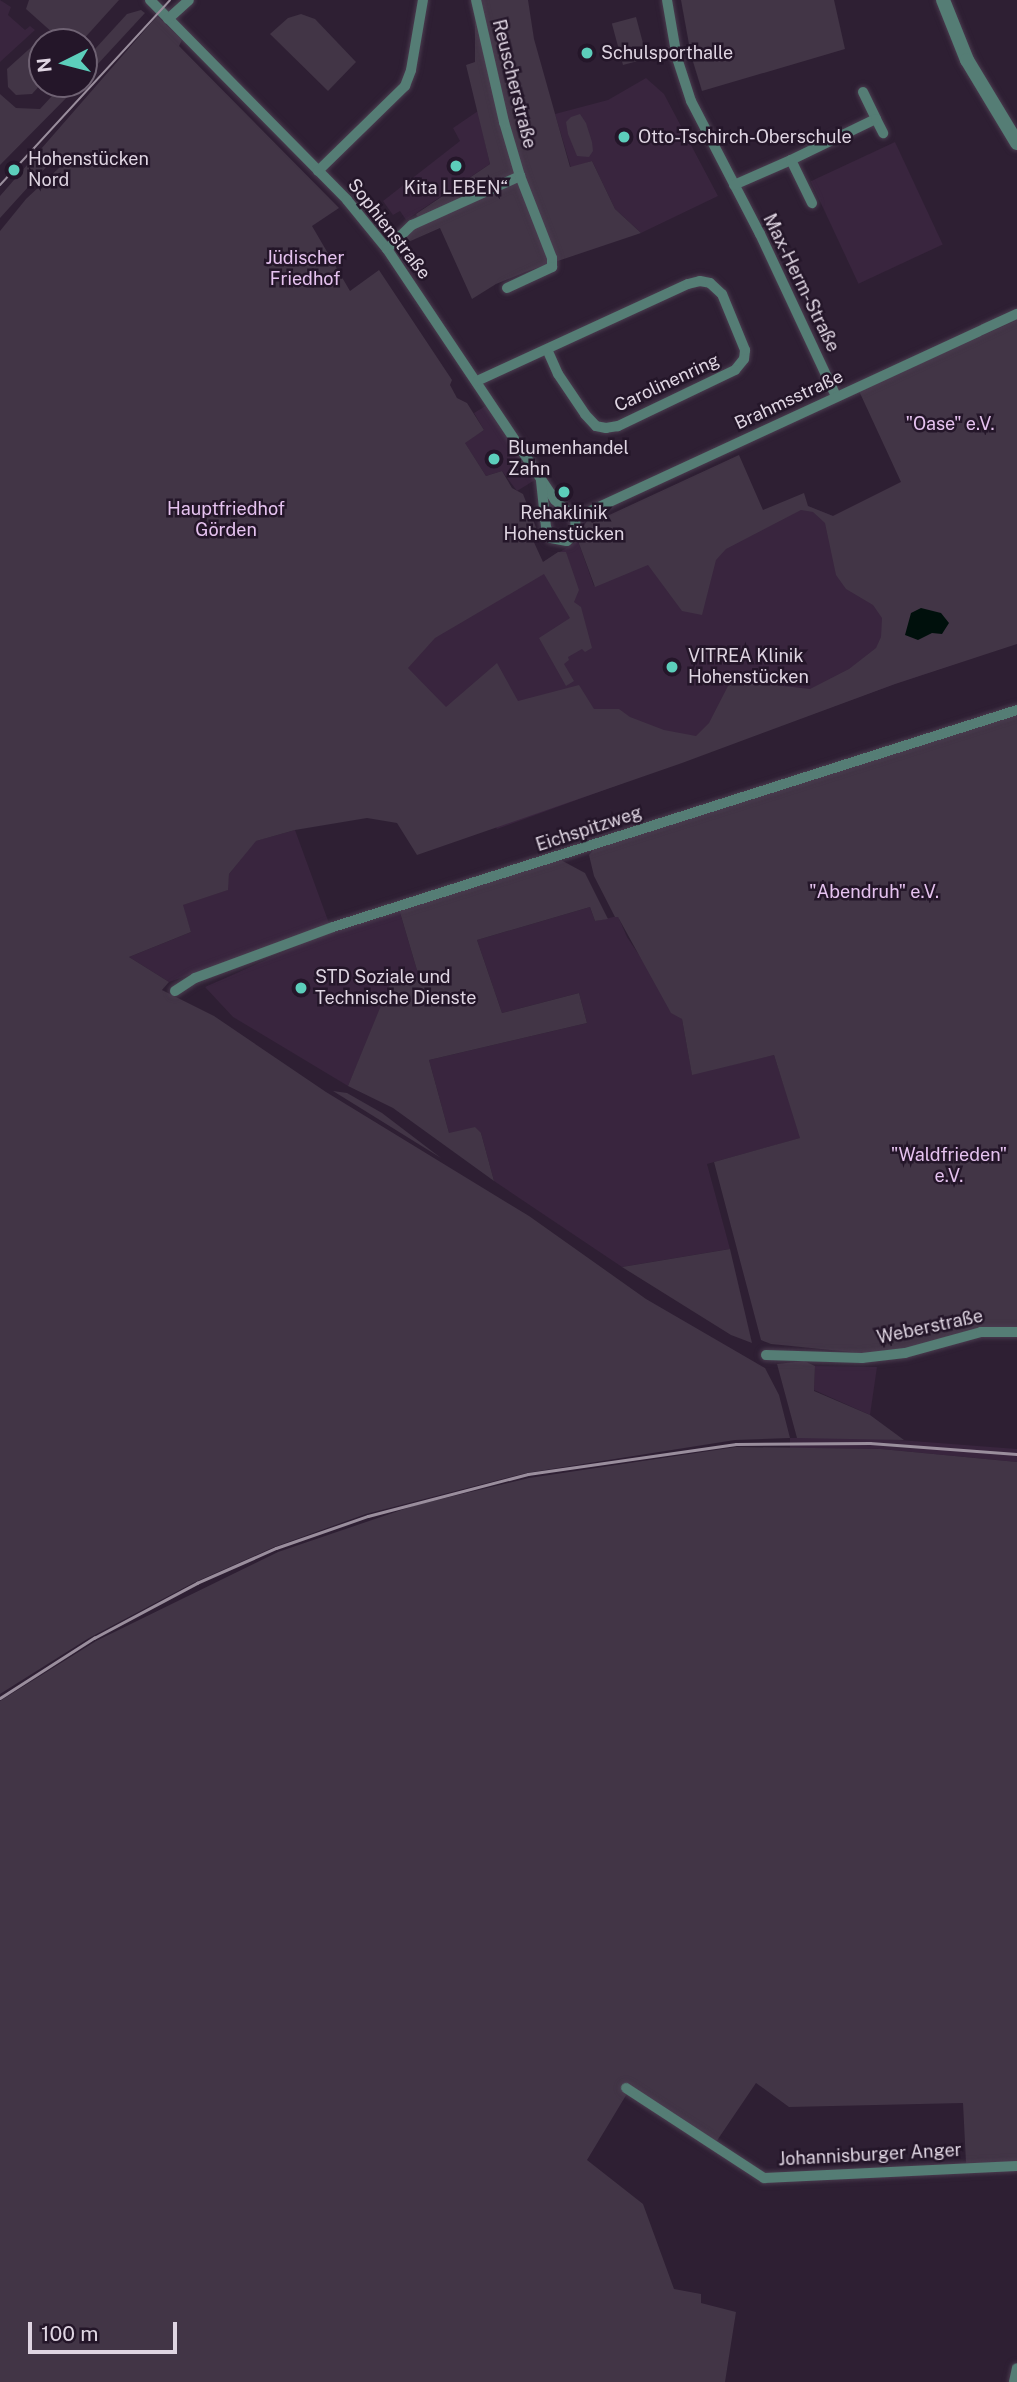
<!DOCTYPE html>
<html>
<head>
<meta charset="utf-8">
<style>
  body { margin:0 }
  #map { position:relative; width:1017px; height:2382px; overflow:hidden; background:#2e1f33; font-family:"Public Sans",sans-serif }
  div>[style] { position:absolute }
  .built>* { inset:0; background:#39253e; transform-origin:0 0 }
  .green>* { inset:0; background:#423546; transform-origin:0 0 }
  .water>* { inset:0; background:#00100c }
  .roads { filter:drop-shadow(0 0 2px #4a3c4f) drop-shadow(0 0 2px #4a3c4f) }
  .minor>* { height:10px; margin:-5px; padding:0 5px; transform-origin:5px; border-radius:5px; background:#557d75 }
  .tertiary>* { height:14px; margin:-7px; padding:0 7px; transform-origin:7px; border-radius:7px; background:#557d75 }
  .tram>* { height:2px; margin:-1px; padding:0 1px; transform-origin:1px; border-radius:1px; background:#9a8e9d }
  .rail>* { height:2.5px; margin:-1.25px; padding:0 1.25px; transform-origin:1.25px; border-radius:1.25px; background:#9a8e9d }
  .dots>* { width:19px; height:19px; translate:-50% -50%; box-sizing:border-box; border:4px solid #241629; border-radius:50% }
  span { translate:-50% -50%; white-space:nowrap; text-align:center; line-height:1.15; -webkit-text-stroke:5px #241629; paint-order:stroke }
  .poi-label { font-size:18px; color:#dfd5e2 }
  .left { translate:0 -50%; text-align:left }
  .street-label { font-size:18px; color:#dfd5e2 }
  .park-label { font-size:18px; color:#e5c2ef }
  .north { position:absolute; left:28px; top:28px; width:70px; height:70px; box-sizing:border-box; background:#241629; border:2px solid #6f6273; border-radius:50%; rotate:264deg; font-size:19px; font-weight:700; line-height:28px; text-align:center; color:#dfd5e2 }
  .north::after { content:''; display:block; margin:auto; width:24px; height:32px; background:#5ccebb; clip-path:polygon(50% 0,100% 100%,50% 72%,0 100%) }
  .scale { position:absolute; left:28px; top:2322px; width:149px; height:32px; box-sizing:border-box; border:4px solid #dfd5e2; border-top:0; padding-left:9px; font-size:21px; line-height:24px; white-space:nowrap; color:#dfd5e2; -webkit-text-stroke:5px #241629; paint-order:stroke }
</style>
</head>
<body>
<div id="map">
  <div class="built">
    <div style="clip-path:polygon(0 0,11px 7px,8px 15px,25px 30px,30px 26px,35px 30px,0 62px)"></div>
    <div style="clip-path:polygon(646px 78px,664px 94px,718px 196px,641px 233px,615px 209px,592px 161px,571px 168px,555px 114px,608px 100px)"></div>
    <div style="clip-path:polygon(478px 111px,490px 164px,406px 220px,400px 211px,393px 215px,383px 201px,460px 141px,453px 128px)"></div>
    <div style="left:895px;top:142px;width:113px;height:93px;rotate:65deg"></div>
    <div style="clip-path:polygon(487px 405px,535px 480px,517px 491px,502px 471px,486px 476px,464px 442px,484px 430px,474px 413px)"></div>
    <div style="clip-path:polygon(901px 482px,982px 655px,895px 684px,497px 829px,378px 641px,543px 562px,578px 541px,594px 586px,797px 502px,833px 516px)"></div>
    <div style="clip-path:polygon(295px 830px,330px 926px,169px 982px,129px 957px,191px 932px,182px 905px,227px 890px,229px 874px,255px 841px)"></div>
    <div style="clip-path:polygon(590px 907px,595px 921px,618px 916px,627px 937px,682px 1019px,692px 1074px,774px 1055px,801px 1138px,707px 1164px,730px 1249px,622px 1267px,494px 1181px,481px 1133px,449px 1133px,429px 1060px,587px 1023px,579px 993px,502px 1013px,477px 940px)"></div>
    <div style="clip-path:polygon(399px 909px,419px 977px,366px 1044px,348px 1086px,233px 1017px,205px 987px,336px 929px)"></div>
    <div style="clip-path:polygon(815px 1366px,877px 1367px,870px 1415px,814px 1390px)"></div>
    <div style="clip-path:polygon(790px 1438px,873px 1438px,1017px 1449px,1017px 1462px,881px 1449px,790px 1448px)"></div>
  </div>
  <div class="green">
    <div style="clip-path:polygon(29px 0,119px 0,81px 42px,63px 42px,26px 9px)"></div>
    <div style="clip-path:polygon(475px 0,528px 0,534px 39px,570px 167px,592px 161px,615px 209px,641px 233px,528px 271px,496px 284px,472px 299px,440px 228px,406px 243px,398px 230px,418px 218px,416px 214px,490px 164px,466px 65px,475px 62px)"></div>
    <div style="clip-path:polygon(681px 0,834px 0,845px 49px,702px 91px,691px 55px)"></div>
    <div style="clip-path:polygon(141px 10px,145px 13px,84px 79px,84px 61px,127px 14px)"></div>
    <div style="clip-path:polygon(301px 14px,315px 19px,356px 62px,328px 91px,270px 34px,288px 18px)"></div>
    <div style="clip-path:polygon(157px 16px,182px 40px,179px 46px,339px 208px,312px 226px,350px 291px,379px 270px,452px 380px,450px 385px,457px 398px,467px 403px,484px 430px,465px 443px,486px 476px,502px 471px,512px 488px,523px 494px,537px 530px,532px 538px,543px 562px,558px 552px,566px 552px,579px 590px,574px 602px,581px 607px,592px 648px,585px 652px,582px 649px,568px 657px,569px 660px,564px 664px,574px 681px,566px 686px,539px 638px,570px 618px,544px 574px,435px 638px,408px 668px,446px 707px,497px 663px,518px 701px,579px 685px,594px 709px,619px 709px,630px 717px,664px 730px,696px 736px,709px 723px,729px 684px,739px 678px,749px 682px,810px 689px,849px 669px,876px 648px,881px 637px,882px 618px,873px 605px,846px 589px,836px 575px,825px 523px,813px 512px,801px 510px,726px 549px,716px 560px,702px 615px,682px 611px,648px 565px,595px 587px,578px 541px,579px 531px,589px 519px,592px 523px,739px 455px,763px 510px,804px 493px,808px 506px,833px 516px,901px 482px,859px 391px,1017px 320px,1017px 644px,895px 684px,682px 763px,417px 855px,397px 823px,367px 818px,295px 830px,256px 841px,229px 874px,228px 890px,183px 905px,191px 932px,129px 957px,169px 982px,162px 990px,214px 1016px,326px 1092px,529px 1216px,646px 1299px,765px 1368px,779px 1395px,790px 1438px,735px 1440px,526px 1473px,366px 1514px,274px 1547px,193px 1583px,89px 1638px,0 1694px,0 231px,26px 199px,60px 167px,49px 164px,0 218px,0 196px)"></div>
    <div style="left:636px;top:17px;width:43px;height:25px;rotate:75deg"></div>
    <div style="clip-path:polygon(37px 42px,43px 42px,42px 83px,32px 94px,16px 95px,8px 87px,7px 69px)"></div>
    <div style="clip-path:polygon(63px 84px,80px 84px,0 165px,0 94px,16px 108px,40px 109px)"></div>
    <div style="clip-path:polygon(580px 114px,586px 123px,592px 142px,593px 151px,589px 157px,577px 156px,568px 134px,566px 122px,571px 117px)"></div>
    <div style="clip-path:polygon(1017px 713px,1017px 1327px,980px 1328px,905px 1353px,861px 1353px,771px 1344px,761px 1340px,714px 1162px,800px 1138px,774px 1055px,692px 1075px,682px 1019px,671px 1013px,618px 917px,615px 917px,594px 876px,589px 855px,594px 849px)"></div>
    <div style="clip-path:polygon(559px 859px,585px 873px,608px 919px,595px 921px,590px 907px,477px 940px,502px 1013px,579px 993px,587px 1023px,429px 1060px,449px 1133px,475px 1127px,481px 1133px,494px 1181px,393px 1108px,348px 1086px,389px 986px,419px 977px,399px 909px)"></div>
    <div style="clip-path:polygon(333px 1091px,347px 1093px,382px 1113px,441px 1158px)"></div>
    <div style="clip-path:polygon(730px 1249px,752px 1343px,731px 1335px,622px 1267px)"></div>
    <div style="clip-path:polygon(804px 1361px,815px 1366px,814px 1391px,870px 1415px,904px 1440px,797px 1438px,777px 1364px)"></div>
    <div style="clip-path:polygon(736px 1447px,881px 1449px,1017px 1462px,1017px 2162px,966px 2163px,963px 2103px,789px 2107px,756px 2083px,716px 2142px,631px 2087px,587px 2160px,643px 2204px,674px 2289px,701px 2294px,701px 2303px,736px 2312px,725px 2382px,0 2382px,0 1701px,96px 1641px,278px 1552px,416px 1505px,529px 1478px)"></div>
  </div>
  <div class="water">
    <div style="clip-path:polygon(921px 608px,941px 613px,949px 623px,942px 634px,932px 633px,918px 640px,905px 635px,911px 613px)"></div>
  </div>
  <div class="roads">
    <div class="minor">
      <div style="left:150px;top:0;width:281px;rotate:45.4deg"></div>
      <div style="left:347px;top:200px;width:63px;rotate:50.8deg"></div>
      <div style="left:387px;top:249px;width:302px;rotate:56.2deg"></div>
      <div style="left:555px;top:500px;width:27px;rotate:42deg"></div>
      <div style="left:667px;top:0;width:59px;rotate:80.2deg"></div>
      <div style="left:677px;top:58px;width:45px;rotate:72deg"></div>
      <div style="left:691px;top:101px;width:150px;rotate:62.6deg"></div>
      <div style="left:760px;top:234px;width:179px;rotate:64.9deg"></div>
      <div style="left:168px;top:19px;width:28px;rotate:-42deg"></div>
      <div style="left:863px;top:92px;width:30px;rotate:64deg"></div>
      <div style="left:791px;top:160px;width:94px;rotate:-25.8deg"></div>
      <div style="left:876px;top:119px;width:16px;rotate:63deg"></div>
      <div style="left:318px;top:171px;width:122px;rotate:-44.3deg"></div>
      <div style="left:405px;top:86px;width:17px;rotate:-69deg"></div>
      <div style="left:411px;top:70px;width:71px;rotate:-80.3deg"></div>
      <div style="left:734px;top:185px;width:62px;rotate:-23.7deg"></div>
      <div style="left:791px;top:160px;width:48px;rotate:64deg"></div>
      <div style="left:387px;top:249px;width:35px;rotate:-44deg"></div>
      <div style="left:412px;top:225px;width:119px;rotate:-24.4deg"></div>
      <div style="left:520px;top:176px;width:56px;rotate:-106.5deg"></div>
      <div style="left:504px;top:122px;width:125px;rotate:-102.9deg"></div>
      <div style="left:507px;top:288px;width:50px;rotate:-25deg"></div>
      <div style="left:552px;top:267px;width:9px;rotate:-90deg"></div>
      <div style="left:552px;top:258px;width:88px;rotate:-111.3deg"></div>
      <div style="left:477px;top:381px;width:232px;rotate:-24.7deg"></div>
      <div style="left:688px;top:284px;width:12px;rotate:-14deg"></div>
      <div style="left:700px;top:281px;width:10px;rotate:11deg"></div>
      <div style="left:710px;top:283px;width:16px;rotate:43deg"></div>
      <div style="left:722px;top:294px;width:61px;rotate:67.7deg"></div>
      <div style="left:745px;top:350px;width:9px;rotate:96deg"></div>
      <div style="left:744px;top:359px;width:14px;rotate:129deg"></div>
      <div style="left:735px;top:370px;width:130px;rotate:154.4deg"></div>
      <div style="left:618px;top:426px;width:12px;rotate:171deg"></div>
      <div style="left:606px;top:428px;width:10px;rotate:-169deg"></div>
      <div style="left:596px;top:426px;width:16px;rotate:-133deg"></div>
      <div style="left:585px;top:414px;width:48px;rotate:-124deg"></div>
      <div style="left:558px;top:374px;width:27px;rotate:-114deg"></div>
      <div style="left:541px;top:481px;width:46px;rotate:83.8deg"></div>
      <div style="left:546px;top:527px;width:12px;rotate:66deg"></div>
      <div style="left:551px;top:538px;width:16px;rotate:11deg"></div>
      <div style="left:567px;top:541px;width:13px;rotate:-45deg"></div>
      <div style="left:576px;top:532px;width:14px;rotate:-94deg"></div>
      <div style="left:575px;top:518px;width:487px;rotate:-24.8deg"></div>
      <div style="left:175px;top:991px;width:24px;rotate:-33deg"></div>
      <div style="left:195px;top:978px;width:147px;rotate:-20.3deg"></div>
      <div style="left:333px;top:927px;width:718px;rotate:-17.6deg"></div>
      <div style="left:766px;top:1355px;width:96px;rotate:1.8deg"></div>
      <div style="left:862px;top:1358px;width:43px;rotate:-6.6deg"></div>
      <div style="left:905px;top:1353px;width:79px;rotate:-15.4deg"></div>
      <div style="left:981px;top:1332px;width:36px"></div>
      <div style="left:626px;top:2088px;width:165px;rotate:33.1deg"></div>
      <div style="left:764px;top:2178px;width:253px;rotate:-2.7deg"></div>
      <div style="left:1014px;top:2382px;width:14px;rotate:-78deg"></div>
    </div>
    <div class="tertiary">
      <div style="left:943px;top:0;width:65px;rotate:68.2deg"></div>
      <div style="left:967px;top:60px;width:97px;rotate:58.9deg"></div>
    </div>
  </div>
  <div class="tram">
    <div style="left:0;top:185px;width:251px;rotate:-47.4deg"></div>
  </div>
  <div class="rail">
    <div style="left:0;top:1698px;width:112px;rotate:-32.6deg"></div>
    <div style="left:94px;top:1638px;width:117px;rotate:-28.1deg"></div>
    <div style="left:197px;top:1583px;width:86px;rotate:-23.9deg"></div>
    <div style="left:276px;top:1548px;width:97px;rotate:-19.2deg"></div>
    <div style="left:368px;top:1516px;width:165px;rotate:-14.7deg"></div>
    <div style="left:528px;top:1474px;width:210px;rotate:-8.2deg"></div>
    <div style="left:736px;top:1444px;width:134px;rotate:-0.4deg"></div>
    <div style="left:870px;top:1443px;width:147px;rotate:4.3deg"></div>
  </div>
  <div class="dots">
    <div style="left:587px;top:53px;background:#5ccebb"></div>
    <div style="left:624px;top:137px;background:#5ccebb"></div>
    <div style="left:456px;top:166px;background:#5ccebb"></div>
    <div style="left:14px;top:170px;background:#5ccebb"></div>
    <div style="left:494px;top:459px;background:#5ccebb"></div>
    <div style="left:564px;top:492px;background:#5ccebb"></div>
    <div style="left:672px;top:667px;background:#5ccebb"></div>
    <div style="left:301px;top:988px;background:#5ccebb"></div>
  </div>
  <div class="poi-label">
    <span class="left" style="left:601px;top:53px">Schulsporthalle</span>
    <span class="left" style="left:638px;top:137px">Otto-Tschirch-Oberschule</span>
    <span class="left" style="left:28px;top:170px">Hohenstücken<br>Nord</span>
    <span style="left:456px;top:188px">Kita LEBEN“</span>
    <span class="left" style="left:508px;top:459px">Blumenhandel<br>Zahn</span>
    <span style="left:564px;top:524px">Rehaklinik<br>Hohenstücken</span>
    <span class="left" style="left:688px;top:667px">VITREA Klinik<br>Hohenstücken</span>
    <span class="left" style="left:315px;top:988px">STD Soziale und<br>Technische Dienste</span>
  </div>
  <div class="street-label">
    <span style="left:514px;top:84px;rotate:76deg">Reuscherstraße</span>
    <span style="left:389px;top:229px;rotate:52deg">Sophienstraße</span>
    <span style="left:801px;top:283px;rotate:64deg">Max-Herm-Straße</span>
    <span style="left:667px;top:383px;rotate:-25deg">Carolinenring</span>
    <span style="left:789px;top:400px;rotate:-25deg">Brahmsstraße</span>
    <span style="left:589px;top:829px;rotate:-18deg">Eichspitzweg</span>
    <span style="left:930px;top:1327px;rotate:-12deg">Weberstraße</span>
    <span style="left:870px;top:2155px;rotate:-3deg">Johannisburger Anger</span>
  </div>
  <div class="park-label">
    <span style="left:305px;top:269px">Jüdischer<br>Friedhof</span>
    <span style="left:950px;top:424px">"Oase" e.V.</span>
    <span style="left:226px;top:520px">Hauptfriedhof<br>Görden</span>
    <span style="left:874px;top:892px">"Abendruh" e.V.</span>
    <span style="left:949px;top:1166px">"Waldfrieden"<br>e.V.</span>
  </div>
  <div class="north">N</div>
  <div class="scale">100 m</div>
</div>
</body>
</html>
